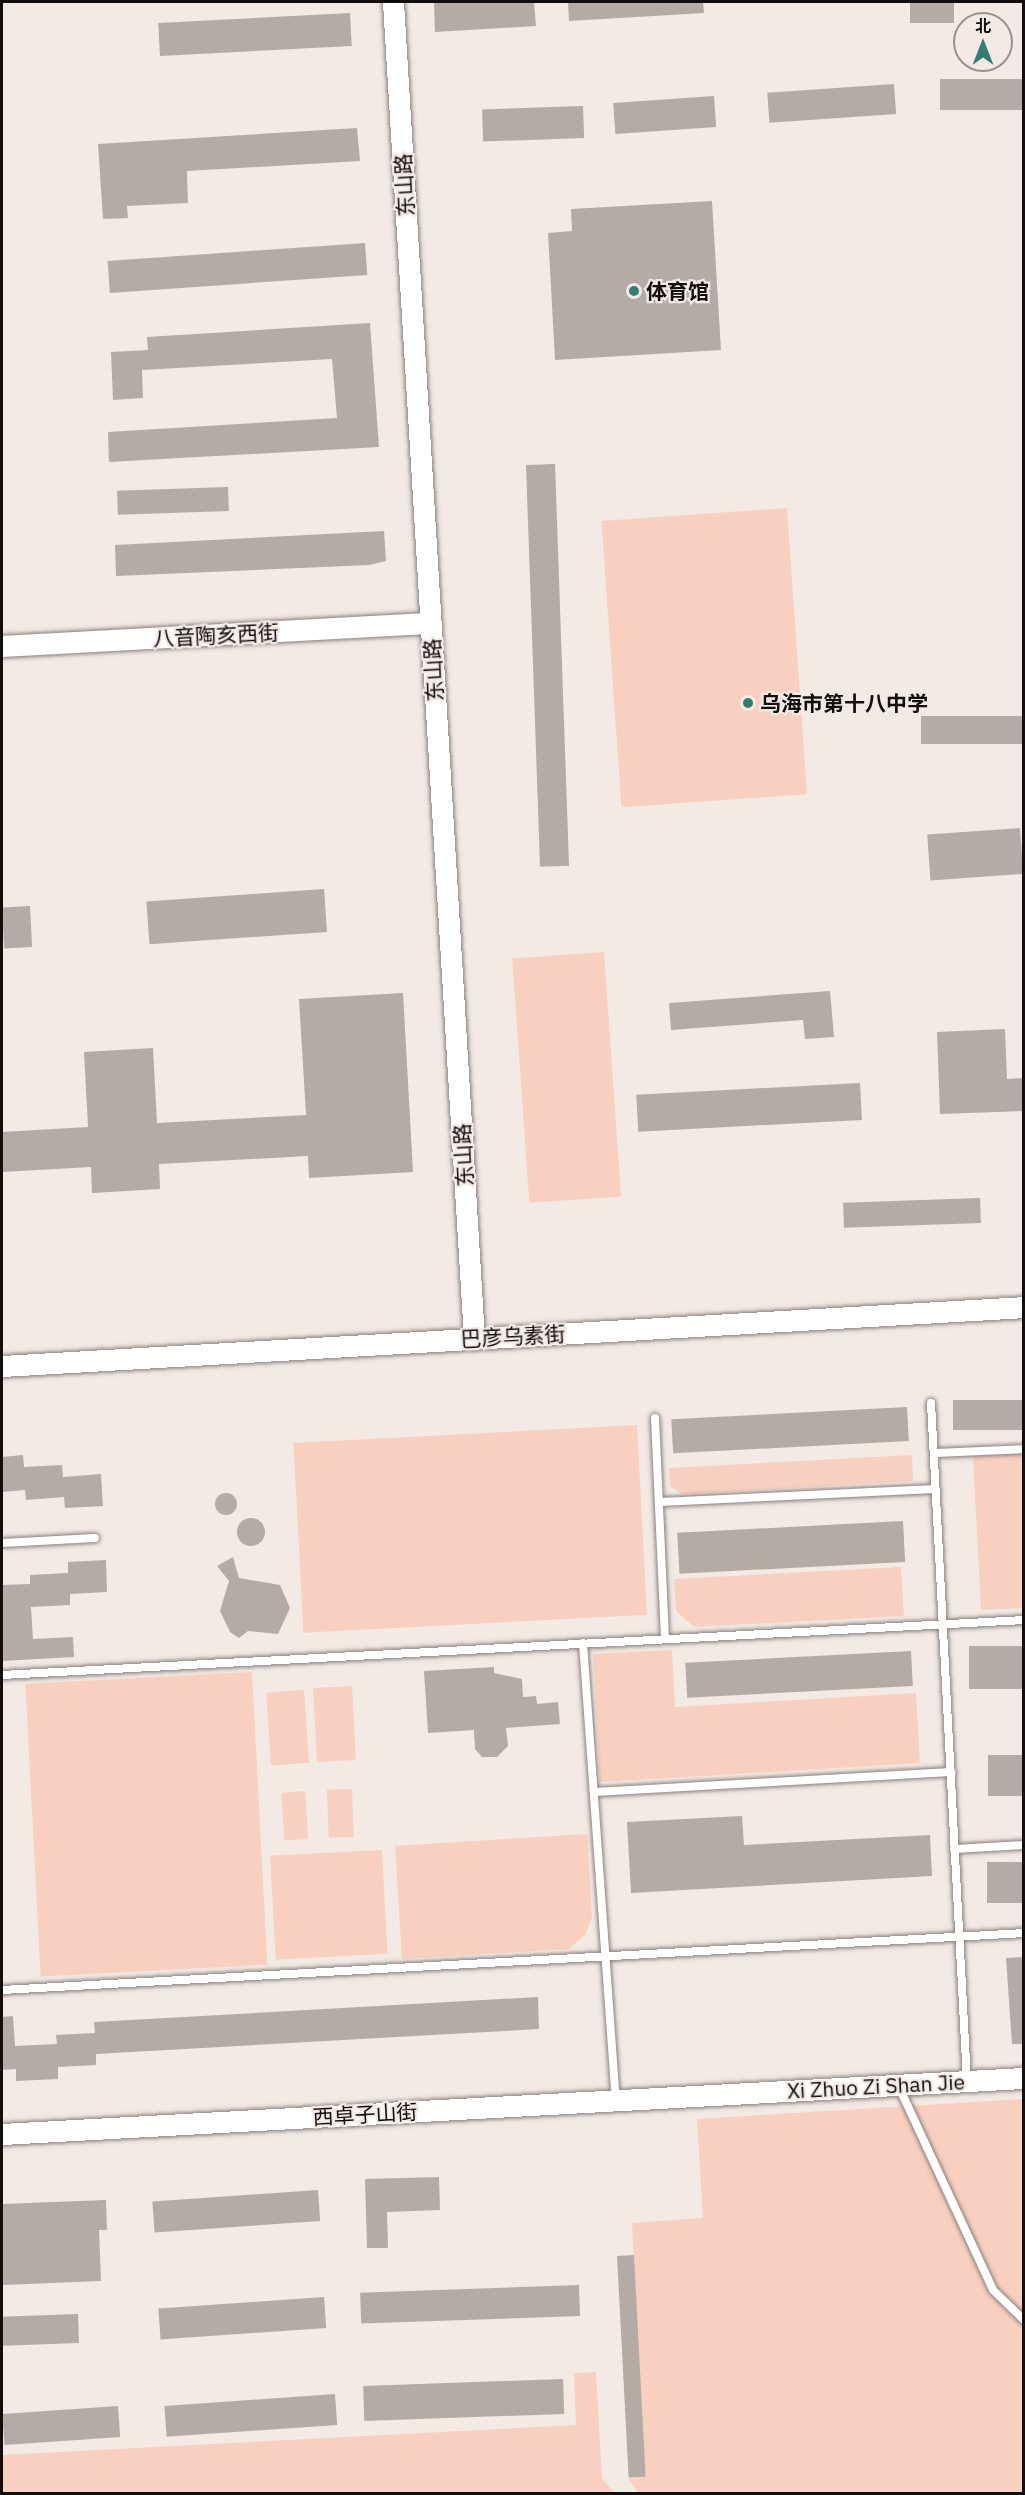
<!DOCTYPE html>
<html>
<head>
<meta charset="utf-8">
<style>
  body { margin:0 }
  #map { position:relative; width:1025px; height:2495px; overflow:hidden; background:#f3e9e5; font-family:"IBM Plex Sans","Noto Sans SC",sans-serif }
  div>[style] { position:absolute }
  .green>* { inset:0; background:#f9d0c0; transform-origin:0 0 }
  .building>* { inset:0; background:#b4aba7; transform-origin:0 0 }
  .round { border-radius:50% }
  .roads { filter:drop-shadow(0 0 2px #89807d) drop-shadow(0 0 2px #89807d) }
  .service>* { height:8px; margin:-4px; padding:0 4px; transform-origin:4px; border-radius:4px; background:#fff }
  .tertiary>* { height:21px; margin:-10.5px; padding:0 10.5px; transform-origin:10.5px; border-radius:10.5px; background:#fff }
  .dots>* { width:16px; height:16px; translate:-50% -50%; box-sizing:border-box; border:3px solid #f3e9e5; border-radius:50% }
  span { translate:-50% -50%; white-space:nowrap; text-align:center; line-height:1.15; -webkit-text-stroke:4.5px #f3e9e5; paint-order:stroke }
  .street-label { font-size:21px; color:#110e0d }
  .poi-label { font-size:21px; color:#110e0d; font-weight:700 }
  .left { translate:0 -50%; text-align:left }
  .frame { position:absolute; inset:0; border:3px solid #110e0d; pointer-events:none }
  .north { position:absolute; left:953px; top:12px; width:60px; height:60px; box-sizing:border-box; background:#f3e9e5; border:2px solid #99918f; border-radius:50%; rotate:0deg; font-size:16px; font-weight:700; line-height:24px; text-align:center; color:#110e0d }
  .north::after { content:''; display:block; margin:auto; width:21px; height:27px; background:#357c77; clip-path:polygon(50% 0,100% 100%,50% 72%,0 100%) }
</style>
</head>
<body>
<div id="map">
  <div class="green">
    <div style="left:787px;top:508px;width:287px;height:186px;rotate:86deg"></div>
    <div style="left:604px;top:952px;width:245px;height:92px;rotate:86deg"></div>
    <div style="left:637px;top:1425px;width:190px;height:344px;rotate:87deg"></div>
    <div style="clip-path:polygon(1023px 1453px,1023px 1608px,981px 1610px,973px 1456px)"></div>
    <div style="clip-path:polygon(912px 1455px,913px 1481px,682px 1494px,670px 1486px,669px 1468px)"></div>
    <div style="clip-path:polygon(901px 1567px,904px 1616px,694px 1627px,676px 1611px,674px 1579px)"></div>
    <div style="clip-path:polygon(672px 1650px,675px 1707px,916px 1693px,920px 1763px,600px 1782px,593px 1654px)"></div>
    <div style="left:252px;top:1672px;width:293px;height:227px;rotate:87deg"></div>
    <div style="left:352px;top:1686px;width:74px;height:39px;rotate:87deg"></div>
    <div style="left:304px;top:1690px;width:73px;height:38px;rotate:86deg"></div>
    <div style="left:352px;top:1789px;width:48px;height:25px;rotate:88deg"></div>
    <div style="left:305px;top:1791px;width:48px;height:24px;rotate:86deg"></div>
    <div style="clip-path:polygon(587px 1834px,592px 1918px,585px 1935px,569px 1949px,402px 1959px,395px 1846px)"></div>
    <div style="left:382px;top:1850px;width:104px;height:112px;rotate:87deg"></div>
    <div style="clip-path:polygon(1023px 2099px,1023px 2493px,639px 2494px,628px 2478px,645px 2477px,632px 2223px,703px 2218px,697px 2119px)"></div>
    <div style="clip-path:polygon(596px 2372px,602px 2478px,614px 2493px,2px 2493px,2px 2455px,576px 2425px,574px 2373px)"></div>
  </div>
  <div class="building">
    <div style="clip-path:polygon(434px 2px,534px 2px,536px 26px,435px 32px)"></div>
    <div style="clip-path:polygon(568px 2px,703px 2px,704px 13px,569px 21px)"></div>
    <div style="left:910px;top:2px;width:44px;height:21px"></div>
    <div style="left:350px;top:13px;width:33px;height:192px;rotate:87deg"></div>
    <div style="left:1023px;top:79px;width:31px;height:83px;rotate:90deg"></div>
    <div style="left:894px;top:84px;width:30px;height:127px;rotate:86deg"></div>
    <div style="left:714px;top:96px;width:31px;height:101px;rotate:86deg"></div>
    <div style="left:583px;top:106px;width:32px;height:101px;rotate:88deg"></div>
    <div style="clip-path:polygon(357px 128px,360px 161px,187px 171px,188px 203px,127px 206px,128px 218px,103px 219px,98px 144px)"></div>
    <div style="clip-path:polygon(712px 201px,721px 350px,555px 360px,548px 233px,572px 231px,571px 209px)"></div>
    <div style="left:365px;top:243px;width:32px;height:258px;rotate:86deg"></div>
    <div style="clip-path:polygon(370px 323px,379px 447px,109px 462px,108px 432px,337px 418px,332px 359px,142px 370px,143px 398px,113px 400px,111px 352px,148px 350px,147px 337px)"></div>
    <div style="left:555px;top:464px;width:402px;height:29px;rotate:88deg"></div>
    <div style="left:228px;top:487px;width:24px;height:111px;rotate:88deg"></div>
    <div style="clip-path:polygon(384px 531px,386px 561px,369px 565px,116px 576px,115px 545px)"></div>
    <div style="left:1023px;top:716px;width:28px;height:102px;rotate:90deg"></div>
    <div style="left:1020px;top:828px;width:46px;height:93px;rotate:86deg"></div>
    <div style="left:324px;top:889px;width:43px;height:178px;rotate:86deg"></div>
    <div style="left:30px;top:906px;width:41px;height:28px;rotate:87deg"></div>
    <div style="clip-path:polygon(830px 991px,834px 1037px,805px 1039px,803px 1020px,671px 1030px,669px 1003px)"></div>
    <div style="clip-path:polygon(403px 993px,413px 1172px,309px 1178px,308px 1156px,159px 1164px,160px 1189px,92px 1193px,91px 1167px,2px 1172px,2px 1132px,88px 1127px,84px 1052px,153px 1048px,157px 1123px,306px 1115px,299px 999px)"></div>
    <div style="clip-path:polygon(1005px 1029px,1007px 1079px,1023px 1078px,1023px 1111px,940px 1114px,937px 1032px)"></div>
    <div style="left:860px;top:1083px;width:37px;height:224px;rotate:87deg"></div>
    <div style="left:980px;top:1198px;width:25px;height:137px;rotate:88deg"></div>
    <div style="left:1023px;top:1400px;width:30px;height:70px;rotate:90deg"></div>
    <div style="left:907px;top:1407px;width:34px;height:236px;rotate:87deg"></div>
    <div style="clip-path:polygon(23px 1455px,24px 1467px,62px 1465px,63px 1477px,101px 1474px,103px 1506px,65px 1508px,64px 1497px,26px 1500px,25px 1490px,2px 1492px,2px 1457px)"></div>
    <div class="round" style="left:215px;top:1493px;width:22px;height:22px"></div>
    <div class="round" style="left:237px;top:1518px;width:28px;height:28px"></div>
    <div style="left:903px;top:1521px;width:41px;height:226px;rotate:87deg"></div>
    <div style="clip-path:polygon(233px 1557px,239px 1578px,280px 1585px,290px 1608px,278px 1634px,248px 1631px,239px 1638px,230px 1632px,220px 1611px,229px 1581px,217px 1566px)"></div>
    <div style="clip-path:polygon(106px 1560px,107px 1592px,70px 1594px,70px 1605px,31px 1607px,33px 1639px,73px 1637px,74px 1657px,2px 1661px,2px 1585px,30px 1584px,30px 1575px,68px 1573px,68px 1562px)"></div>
    <div style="left:1023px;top:1646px;width:43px;height:54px;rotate:90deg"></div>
    <div style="left:911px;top:1651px;width:35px;height:226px;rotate:87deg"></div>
    <div style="clip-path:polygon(494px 1667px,494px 1673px,522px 1679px,523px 1697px,536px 1696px,537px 1704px,558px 1702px,560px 1724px,506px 1728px,508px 1746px,497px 1757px,482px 1757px,475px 1749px,474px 1730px,428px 1733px,424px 1671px)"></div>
    <div style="left:1023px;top:1755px;width:41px;height:35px;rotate:90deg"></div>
    <div style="clip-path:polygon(742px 1816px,744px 1845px,930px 1835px,932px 1876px,631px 1893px,627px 1822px)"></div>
    <div style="left:1023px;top:1862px;width:41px;height:36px;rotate:90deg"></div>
    <div style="clip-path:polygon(1023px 1957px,1023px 2044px,1012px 2044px,1006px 1958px)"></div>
    <div style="clip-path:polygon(538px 1997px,539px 2029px,96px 2054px,96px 2065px,58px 2067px,58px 2079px,16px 2081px,16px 2069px,2px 2070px,2px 2017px,13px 2016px,15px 2046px,57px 2044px,56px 2035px,95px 2033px,94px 2022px)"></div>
    <div style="clip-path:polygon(439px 2177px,440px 2210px,387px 2212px,388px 2248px,367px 2248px,365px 2179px)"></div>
    <div style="left:318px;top:2190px;width:31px;height:166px;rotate:86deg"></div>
    <div style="clip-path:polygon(106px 2200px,107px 2230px,99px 2230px,101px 2281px,2px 2285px,2px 2204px)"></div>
    <div style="left:634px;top:2255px;width:222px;height:17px;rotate:87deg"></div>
    <div style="left:579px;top:2285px;width:31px;height:219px;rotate:88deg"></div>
    <div style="left:324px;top:2297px;width:31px;height:166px;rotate:86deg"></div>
    <div style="left:78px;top:2314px;width:29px;height:76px;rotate:88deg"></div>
    <div style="left:563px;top:2379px;width:35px;height:200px;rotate:88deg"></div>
    <div style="left:335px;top:2394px;width:31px;height:171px;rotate:86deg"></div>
    <div style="left:118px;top:2406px;width:31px;height:116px;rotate:86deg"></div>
  </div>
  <div class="roads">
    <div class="service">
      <div style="left:931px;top:1403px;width:678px;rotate:86.96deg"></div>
      <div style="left:655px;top:1418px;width:221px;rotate:87.4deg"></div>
      <div style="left:934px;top:1453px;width:90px;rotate:-2.5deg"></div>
      <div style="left:659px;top:1502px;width:277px;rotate:-2.7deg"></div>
      <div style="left:2px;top:1543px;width:93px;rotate:-3.1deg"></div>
      <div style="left:583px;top:1643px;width:458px;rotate:85.9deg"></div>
      <div style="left:2px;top:1675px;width:1023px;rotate:-3.08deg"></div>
      <div style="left:594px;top:1792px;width:358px;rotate:-3.2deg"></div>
      <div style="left:954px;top:1849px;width:70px;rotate:-3.3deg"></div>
      <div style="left:2px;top:1990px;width:1024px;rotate:-3.19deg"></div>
      <div style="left:898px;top:2085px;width:226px;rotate:65.1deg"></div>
      <div style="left:993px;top:2290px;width:43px;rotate:44.1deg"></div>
    </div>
    <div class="tertiary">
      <div style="left:393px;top:2px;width:1339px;rotate:86.53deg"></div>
      <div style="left:2px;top:646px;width:429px;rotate:-3.1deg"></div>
      <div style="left:2px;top:1366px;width:1024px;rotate:-3.3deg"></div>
      <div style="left:2px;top:2134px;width:1024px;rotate:-3.14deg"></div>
    </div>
  </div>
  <div class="dots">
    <div style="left:634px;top:291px;background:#357c77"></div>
    <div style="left:748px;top:703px;background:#357c77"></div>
  </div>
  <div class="street-label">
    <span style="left:404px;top:185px;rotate:-93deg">东山路</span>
    <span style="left:216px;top:635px;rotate:-3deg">八音陶亥西街</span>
    <span style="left:433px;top:670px;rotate:-93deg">东山路</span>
    <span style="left:463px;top:1155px;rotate:-93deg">东山路</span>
    <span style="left:513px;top:1336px;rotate:-3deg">巴彦乌素街</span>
    <span style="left:876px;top:2086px;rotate:-3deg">Xi Zhuo Zi Shan Jie</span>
    <span style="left:365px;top:2114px;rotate:-3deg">西卓子山街</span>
  </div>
  <div class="poi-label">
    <span class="left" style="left:646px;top:291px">体育馆</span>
    <span class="left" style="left:760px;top:703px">乌海市第十八中学</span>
  </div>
  <div class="frame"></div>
  <div class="north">北</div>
</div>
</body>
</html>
